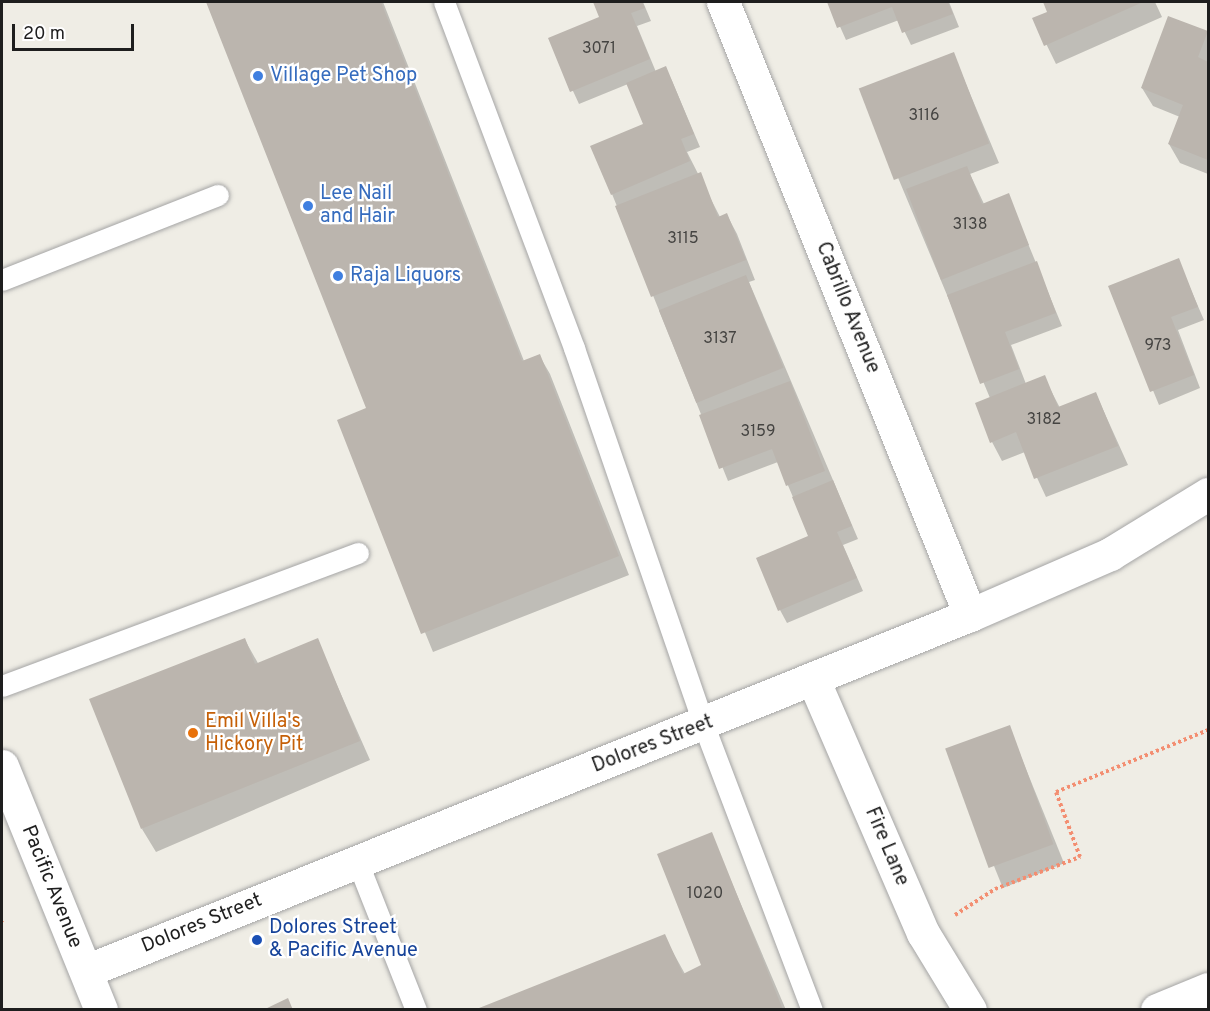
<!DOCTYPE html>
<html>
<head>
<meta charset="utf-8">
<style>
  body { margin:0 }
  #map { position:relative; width:1210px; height:1011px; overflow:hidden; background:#efede5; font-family:Overpass,sans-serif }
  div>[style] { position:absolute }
  .shadow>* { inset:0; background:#0003; transform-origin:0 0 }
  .building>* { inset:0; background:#bbb5ae; transform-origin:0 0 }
  .path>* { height:4px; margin-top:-2px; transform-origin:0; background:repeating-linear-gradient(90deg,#f38e71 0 3px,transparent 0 6px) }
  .roads { filter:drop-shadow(0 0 2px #a5a5a5) drop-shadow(0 0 2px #a5a5a5) }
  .service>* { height:21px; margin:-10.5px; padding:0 10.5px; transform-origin:10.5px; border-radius:10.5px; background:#fff }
  .minor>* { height:33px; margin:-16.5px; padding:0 16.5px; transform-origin:16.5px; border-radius:16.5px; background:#fff }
  .dots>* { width:16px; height:16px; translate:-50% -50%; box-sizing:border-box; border:3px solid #fff; border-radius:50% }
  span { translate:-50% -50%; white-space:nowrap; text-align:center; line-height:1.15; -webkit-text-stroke:4.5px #fff; paint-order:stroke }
  .number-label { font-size:16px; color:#454442 }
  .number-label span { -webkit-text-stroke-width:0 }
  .shop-label { font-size:20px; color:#366cbe }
  .left { translate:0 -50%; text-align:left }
  .street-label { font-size:20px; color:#1e1e1e }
  .food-label { font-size:20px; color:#c56008 }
  .transit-label { font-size:20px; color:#164399 }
  .frame { position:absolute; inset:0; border:3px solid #1e1e1e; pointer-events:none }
  .scale { position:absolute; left:12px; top:24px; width:122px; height:27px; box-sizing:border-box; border:3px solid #1e1e1e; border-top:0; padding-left:8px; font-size:18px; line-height:21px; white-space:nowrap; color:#1e1e1e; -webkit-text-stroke:4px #fff; paint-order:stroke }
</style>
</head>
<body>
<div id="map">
  <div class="shadow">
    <div style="clip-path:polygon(207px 2px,383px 2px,524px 361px,539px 355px,550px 374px,629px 575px,433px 652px,339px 421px,368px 409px)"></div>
    <div style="clip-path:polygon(594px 2px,643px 2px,651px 21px,637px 26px,656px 72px,665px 68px,672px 81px,700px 147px,687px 152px,720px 217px,727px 215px,737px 234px,755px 280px,749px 282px,858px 539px,843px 545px,863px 591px,787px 623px,780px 610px,810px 537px,778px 462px,728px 481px,612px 194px,645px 125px,628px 84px,579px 104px,549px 39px,601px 18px)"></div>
    <div style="clip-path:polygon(829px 2px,949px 2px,959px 27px,911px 45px,899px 20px,846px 40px)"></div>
    <div style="clip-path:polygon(1044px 2px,1155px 2px,1162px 17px,1056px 64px,1034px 19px,1049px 12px)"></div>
    <div style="clip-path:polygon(1207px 32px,1208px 35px,1208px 174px,1180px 163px,1169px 144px,1180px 117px,1153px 106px,1142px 88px)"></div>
    <div style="clip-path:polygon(953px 53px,999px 163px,970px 174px,984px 204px,1008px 195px,1062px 326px,1011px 345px,1026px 384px,1044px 377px,1060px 408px,1096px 394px,1128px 465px,1046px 497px,1025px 452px,1002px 461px,992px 442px,990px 398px,861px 89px)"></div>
    <div style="clip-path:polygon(1178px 260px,1204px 320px,1178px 330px,1200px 388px,1159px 405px,1110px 286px)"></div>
    <div style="clip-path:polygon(245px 640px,259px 665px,317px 640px,370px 760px,156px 852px,142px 829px)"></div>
    <div style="left:1009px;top:727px;width:147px;height:66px;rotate:68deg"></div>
    <div style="clip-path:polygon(711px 834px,786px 1010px,477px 1010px,664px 936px,685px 974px,703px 966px)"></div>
  </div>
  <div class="building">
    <div style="clip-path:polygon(206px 2px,381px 2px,522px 361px,540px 354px,619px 556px,421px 634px,337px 420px,366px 408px)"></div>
    <div style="clip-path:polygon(593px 2px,642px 2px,645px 8px,631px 13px,650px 59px,570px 92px,548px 38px,599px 17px)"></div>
    <div style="clip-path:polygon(827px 2px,948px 2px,953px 14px,902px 33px,892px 7px,837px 28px)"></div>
    <div style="clip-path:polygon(1043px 2px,1143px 2px,1044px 46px,1032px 18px,1047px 12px)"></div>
    <div style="clip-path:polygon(1168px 16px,1208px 31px,1198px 57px,1208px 62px,1208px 160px,1168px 144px,1183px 105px,1141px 88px)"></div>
    <div style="left:954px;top:52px;width:98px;height:102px;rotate:69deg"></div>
    <div style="clip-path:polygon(666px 66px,694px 134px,681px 139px,690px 161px,611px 195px,590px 146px,643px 124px,626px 83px)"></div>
    <div style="clip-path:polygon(967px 166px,982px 204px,1009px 193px,1029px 245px,941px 280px,906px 189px)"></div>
    <div style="clip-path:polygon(701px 172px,718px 217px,727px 213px,746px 260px,651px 297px,615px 206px)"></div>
    <div style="clip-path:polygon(1179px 258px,1198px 307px,1171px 317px,1194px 375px,1150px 392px,1108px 286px)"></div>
    <div style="clip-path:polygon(1037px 261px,1056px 313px,1005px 332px,1019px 369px,980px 384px,947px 295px)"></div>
    <div style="left:746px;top:275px;width:100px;height:94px;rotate:68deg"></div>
    <div style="clip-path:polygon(1045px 375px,1058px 407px,1096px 392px,1118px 446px,1034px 479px,1016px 432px,990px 443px,975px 403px)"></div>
    <div style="clip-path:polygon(790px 381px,825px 471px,786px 486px,772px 449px,719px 469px,699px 415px)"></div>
    <div style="clip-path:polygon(833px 480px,852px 526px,837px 532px,857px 578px,778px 611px,756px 558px,808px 536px,792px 497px)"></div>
    <div style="clip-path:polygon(245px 638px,255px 664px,318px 638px,360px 741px,141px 829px,89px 699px)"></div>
    <div style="left:1010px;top:725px;width:127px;height:69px;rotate:70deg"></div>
    <div style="clip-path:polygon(712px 832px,783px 1010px,474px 1010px,665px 934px,683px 974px,701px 965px,657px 854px)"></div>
    <div style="clip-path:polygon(288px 998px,293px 1010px,263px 1010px)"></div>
  </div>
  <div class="path">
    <div style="left:955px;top:915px;width:48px;rotate:-33deg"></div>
    <div style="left:995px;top:889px;width:91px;rotate:-20.6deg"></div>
    <div style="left:1080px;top:857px;width:69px;rotate:-110.3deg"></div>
    <div style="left:1056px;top:792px;width:164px;rotate:-22.2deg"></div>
    <div style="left:2px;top:922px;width:1px;rotate:45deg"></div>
  </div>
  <div class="roads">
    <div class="service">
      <div style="left:444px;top:2px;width:370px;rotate:69.4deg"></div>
      <div style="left:574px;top:348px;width:400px;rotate:71deg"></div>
      <div style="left:704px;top:726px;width:304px;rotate:69.2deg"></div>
      <div style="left:2px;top:280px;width:232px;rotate:-21.5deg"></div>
      <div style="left:2px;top:686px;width:380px;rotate:-20.5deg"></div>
      <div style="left:357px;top:861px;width:160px;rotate:68.4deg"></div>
    </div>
    <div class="minor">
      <div style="left:723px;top:2px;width:661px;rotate:68.05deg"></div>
      <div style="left:813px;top:679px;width:277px;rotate:66.6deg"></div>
      <div style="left:923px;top:933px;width:90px;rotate:58.6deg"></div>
      <div style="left:2px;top:766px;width:263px;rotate:67.9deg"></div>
      <div style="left:86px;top:971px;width:953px;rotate:-21.94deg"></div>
      <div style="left:970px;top:615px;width:153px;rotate:-23.5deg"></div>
      <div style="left:1110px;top:554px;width:115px;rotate:-31.5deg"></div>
      <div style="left:1157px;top:1010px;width:55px;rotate:-22.4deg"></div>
    </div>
  </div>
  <div class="dots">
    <div style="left:258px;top:76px;background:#3f7fe0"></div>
    <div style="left:308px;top:206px;background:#3f7fe0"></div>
    <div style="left:338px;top:276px;background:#3f7fe0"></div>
    <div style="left:193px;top:733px;background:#e8710a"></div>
    <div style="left:257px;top:940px;background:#1a4fb4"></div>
  </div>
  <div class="number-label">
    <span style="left:599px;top:49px">3071</span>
    <span style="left:924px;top:116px">3116</span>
    <span style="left:970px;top:225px">3138</span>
    <span style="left:683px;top:239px">3115</span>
    <span style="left:720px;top:339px">3137</span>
    <span style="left:1158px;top:346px">973</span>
    <span style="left:1044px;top:420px">3182</span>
    <span style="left:758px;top:432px">3159</span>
    <span style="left:705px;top:894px">1020</span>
  </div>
  <div class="shop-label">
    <span class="left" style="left:270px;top:76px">Village Pet Shop</span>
    <span class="left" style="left:320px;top:206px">Lee Nail<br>and Hair</span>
    <span class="left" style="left:350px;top:276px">Raja Liquors</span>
  </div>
  <div class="street-label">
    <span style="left:847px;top:308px;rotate:68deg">Cabrillo Avenue</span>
    <span style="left:653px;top:745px;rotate:-21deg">Dolores Street</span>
    <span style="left:886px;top:847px;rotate:67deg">Fire Lane</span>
    <span style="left:51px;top:887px;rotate:68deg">Pacific Avenue</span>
    <span style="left:202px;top:924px;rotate:-22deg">Dolores Street</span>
  </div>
  <div class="food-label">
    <span class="left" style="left:205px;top:734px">Emil Villa's<br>Hickory Pit</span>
  </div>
  <div class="transit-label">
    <span class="left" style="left:269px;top:940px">Dolores Street<br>&amp; Pacific Avenue</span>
  </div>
  <div class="frame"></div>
  <div class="scale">20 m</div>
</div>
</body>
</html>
